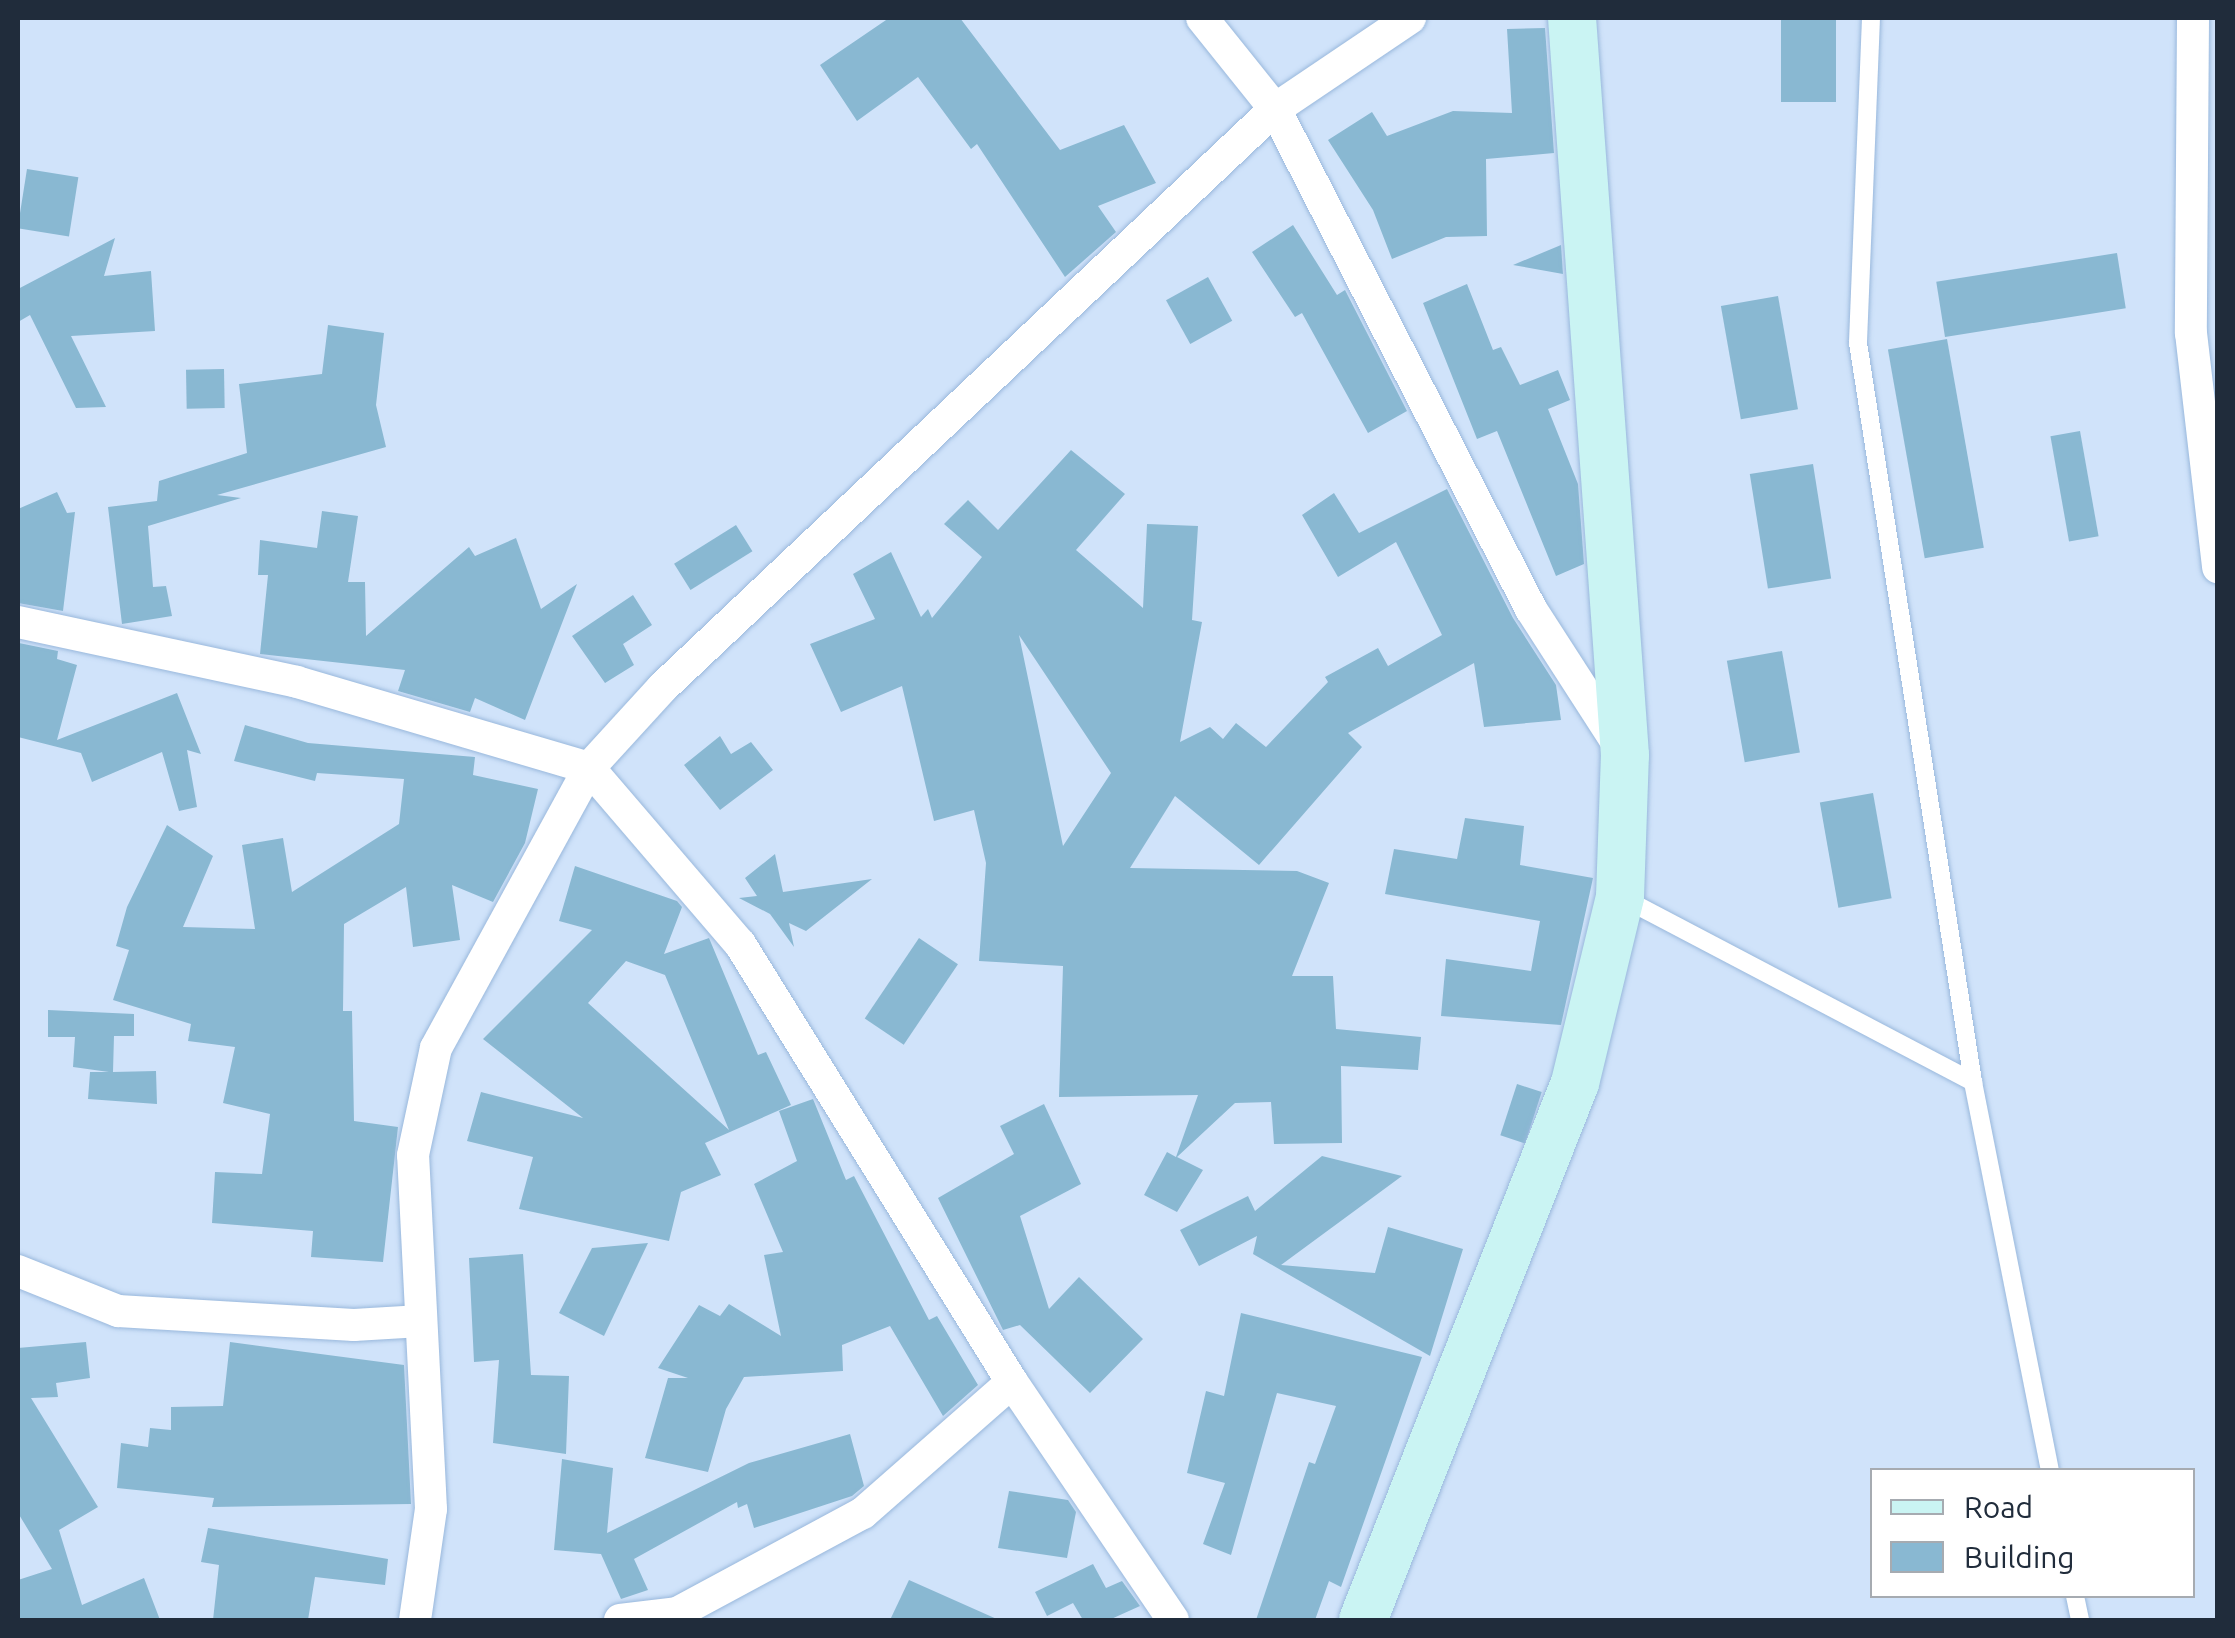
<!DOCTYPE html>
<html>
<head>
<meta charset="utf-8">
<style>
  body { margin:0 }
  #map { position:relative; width:2235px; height:1638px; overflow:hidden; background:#d0e3fa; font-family:Ubuntu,sans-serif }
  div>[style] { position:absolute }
  .building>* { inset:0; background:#89b8d2; transform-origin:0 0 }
  .roads { filter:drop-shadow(0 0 2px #99b8dc) drop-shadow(0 0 2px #99b8dc) }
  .lane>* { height:18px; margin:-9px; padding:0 9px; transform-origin:9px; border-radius:9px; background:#fff }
  .street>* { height:32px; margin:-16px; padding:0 16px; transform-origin:16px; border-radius:16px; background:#fff }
  .secondary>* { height:48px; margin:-24px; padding:0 24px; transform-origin:24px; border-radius:24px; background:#caf4f3 }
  span { translate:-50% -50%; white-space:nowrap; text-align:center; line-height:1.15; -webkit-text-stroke:8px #fff; paint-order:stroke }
  .frame { position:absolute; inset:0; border:20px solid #202c3b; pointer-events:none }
  .legend { position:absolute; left:1870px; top:1468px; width:325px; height:130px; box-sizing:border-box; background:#fff; border:2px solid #a6abb1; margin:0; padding:12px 18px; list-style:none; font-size:30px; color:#202c3b }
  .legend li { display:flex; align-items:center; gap:20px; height:50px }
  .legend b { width:50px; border:2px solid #a6abb1 }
</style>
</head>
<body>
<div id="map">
  <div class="building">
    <div style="clip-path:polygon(889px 18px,960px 18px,1060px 150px,1124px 125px,1156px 183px,1098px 206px,1116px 232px,1065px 277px,977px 144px,971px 149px,918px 77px,857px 121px,820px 65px)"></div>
    <div style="left:1781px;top:18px;width:55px;height:84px"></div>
    <div style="clip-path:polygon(1545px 28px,1554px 153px,1486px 159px,1487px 236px,1446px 237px,1392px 259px,1373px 210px,1328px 140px,1372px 112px,1387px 136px,1453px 111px,1512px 113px,1507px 29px)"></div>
    <div style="left:27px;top:169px;width:52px;height:60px;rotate:9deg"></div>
    <div style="clip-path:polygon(1293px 225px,1337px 295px,1345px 290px,1407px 411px,1368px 433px,1302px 313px,1295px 317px,1252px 252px)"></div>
    <div style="clip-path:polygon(115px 238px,104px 276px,151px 271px,155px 331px,71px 336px,106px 407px,76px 408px,30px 315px,18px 322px,18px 289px)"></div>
    <div style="clip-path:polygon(1561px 245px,1563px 274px,1513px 265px)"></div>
    <div style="left:2117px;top:253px;width:56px;height:183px;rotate:81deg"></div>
    <div style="left:1208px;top:277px;width:50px;height:48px;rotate:61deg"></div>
    <div style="clip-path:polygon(1467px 284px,1493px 350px,1501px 347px,1520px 385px,1558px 370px,1570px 400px,1548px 409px,1578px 484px,1584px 564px,1556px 576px,1497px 431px,1477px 439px,1423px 303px)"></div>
    <div style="left:1778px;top:296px;width:115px;height:58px;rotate:80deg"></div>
    <div style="clip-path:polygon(328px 325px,384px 333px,376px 405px,386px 447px,217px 495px,241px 498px,148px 526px,153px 587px,166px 586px,172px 616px,122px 624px,108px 507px,157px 501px,159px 481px,247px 453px,239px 384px,322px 374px)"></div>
    <div style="left:1947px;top:339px;width:212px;height:60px;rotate:80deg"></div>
    <div style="left:224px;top:369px;width:39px;height:38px;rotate:89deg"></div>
    <div style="left:2080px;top:431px;width:107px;height:30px;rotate:80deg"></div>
    <div style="clip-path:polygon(evenodd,1071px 450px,1125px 494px,1076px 550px,1143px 608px,1147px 524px,1198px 526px,1192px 620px,1202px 622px,1180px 742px,1210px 727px,1223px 739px,1236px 723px,1266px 747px,1328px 682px,1325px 677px,1378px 648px,1388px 666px,1442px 635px,1396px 542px,1338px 577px,1302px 515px,1334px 493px,1359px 533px,1447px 489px,1513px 618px,1556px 685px,1561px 720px,1484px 727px,1474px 663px,1348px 733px,1362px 747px,1259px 865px,1175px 796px,1130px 868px,1297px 871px,1329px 883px,1292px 976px,1333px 976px,1336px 1029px,1421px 1037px,1418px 1070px,1341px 1066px,1342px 1143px,1274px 1144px,1271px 1102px,1235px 1103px,1177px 1157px,1203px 1170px,1177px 1212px,1144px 1195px,1167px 1152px,1176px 1157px,1198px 1095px,1059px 1097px,1063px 966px,979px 961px,986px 863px,974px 810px,934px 821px,902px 686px,841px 712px,810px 644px,875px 619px,853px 574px,891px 552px,921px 617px,928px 609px,932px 618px,982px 557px,944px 524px,968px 500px,998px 530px,1071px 450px,1019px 635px,1111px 773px,1063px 846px,1019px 635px)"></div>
    <div style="left:1813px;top:464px;width:116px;height:64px;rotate:81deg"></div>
    <div style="clip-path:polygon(57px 492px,67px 513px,75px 512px,63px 611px,18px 603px,18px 509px)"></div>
    <div style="clip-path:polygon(322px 511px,358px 516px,348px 582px,365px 582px,366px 636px,469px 547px,475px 556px,516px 538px,541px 609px,577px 584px,525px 720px,475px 698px,470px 712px,398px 691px,405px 670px,260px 654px,268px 575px,258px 575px,260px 540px,317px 548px)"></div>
    <div style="left:736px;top:525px;width:31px;height:73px;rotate:58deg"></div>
    <div style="clip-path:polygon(633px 595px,652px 625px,623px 644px,634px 665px,605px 683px,572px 636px)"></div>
    <div style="clip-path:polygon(19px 643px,58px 651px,57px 659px,77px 665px,57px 740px,177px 693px,201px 754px,187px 750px,197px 807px,179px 811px,162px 752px,92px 782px,81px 753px,18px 737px)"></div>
    <div style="left:1782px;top:651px;width:103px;height:56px;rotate:80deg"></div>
    <div style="clip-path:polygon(245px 725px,308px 743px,475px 757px,473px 775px,538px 789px,525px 843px,493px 902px,452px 885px,460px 940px,413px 947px,406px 887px,344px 924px,343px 1011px,352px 1011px,354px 1121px,398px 1127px,383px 1262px,311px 1257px,313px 1231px,212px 1223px,215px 1172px,262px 1174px,270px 1114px,223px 1103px,235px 1047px,188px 1041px,191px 1024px,113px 1000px,129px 950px,116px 946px,127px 907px,167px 825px,213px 856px,183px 927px,255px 929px,242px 845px,283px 838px,292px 892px,399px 824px,404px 779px,317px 773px,315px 781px,234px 761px)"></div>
    <div style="clip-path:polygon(720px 736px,731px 754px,751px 742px,773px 770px,720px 810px,684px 765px)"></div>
    <div style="left:1873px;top:793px;width:107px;height:54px;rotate:80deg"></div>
    <div style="clip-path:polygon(1465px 818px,1524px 826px,1520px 865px,1593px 878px,1561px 1025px,1441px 1016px,1446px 959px,1531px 971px,1540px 921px,1385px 894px,1394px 849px,1457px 859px)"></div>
    <div style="clip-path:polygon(775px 854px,783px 892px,872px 879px,806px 931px,789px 923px,794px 947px,770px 914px,739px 898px,757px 896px,745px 878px)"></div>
    <div style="clip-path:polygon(evenodd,575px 866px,677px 901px,682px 907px,664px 954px,709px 938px,758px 1055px,766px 1052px,791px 1105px,705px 1143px,721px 1175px,681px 1192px,669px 1241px,519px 1209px,533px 1157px,467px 1141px,481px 1092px,583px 1118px,483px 1039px,592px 930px,559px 921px,575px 866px,626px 961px,665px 975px,729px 1130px,588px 1003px,626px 961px)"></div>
    <div style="left:919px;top:938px;width:47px;height:97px;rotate:34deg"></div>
    <div style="clip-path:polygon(48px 1010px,134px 1014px,134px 1036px,114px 1036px,113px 1072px,156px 1071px,157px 1104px,88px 1099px,90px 1072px,109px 1072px,73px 1067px,75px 1037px,48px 1037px)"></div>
    <div style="left:1517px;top:1084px;width:26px;height:54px;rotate:18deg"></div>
    <div style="clip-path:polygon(813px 1099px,846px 1180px,854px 1176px,929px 1320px,937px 1316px,978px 1385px,943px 1416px,890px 1326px,842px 1345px,843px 1371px,744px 1377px,726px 1409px,708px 1472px,645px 1458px,668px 1378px,688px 1378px,658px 1368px,699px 1305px,720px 1316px,729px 1304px,781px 1336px,764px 1255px,783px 1252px,754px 1184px,797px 1161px,779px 1111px)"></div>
    <div style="clip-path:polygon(1044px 1104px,1081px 1184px,1020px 1216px,1049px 1309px,1079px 1277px,1143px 1339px,1090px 1393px,1020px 1325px,1003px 1330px,938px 1198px,1014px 1154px,1000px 1126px)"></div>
    <div style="clip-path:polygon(1322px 1156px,1402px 1176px,1281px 1265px,1375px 1273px,1388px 1227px,1463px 1249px,1430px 1356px,1253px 1254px,1257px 1236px,1199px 1266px,1180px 1230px,1248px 1196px,1255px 1211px)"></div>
    <div style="clip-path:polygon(648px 1243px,604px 1336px,559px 1313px,592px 1248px)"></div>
    <div style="clip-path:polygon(523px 1254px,531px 1375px,569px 1376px,566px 1454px,493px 1443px,499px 1360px,474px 1362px,469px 1258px)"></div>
    <div style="clip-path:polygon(1241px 1313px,1422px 1357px,1341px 1587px,1329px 1581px,1315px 1620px,1256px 1620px,1309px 1462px,1315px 1464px,1336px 1406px,1277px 1393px,1231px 1555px,1203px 1544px,1225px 1483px,1187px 1473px,1206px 1391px,1224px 1396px)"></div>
    <div style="clip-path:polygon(86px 1342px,90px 1378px,56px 1383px,58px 1397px,31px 1398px,98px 1507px,59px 1530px,82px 1605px,144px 1578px,160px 1620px,18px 1620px,18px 1580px,52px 1569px,18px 1513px,18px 1348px)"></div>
    <div style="clip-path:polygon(230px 1342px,404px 1365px,411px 1504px,212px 1507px,214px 1498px,117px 1488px,121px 1443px,148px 1447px,150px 1428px,171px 1430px,171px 1407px,223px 1406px)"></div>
    <div style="clip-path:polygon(850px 1434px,864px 1486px,852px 1496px,754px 1528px,747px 1504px,738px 1508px,737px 1502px,634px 1559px,648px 1590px,621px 1599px,601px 1554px,554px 1550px,562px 1459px,613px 1468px,607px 1533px,749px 1463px)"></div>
    <div style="clip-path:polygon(1009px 1491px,1068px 1500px,1076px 1512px,1067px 1558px,998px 1548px)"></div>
    <div style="clip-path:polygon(208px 1528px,388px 1559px,385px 1585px,315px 1577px,308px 1620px,213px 1620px,219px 1565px,201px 1562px)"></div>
    <div style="clip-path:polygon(1093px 1564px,1106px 1588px,1122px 1581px,1140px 1606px,1109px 1620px,1083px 1620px,1073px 1603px,1047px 1616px,1035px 1592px)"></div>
    <div style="clip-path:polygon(909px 1580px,999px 1620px,890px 1620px)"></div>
  </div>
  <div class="roads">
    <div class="lane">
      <div style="left:1871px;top:18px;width:325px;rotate:92.3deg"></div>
      <div style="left:1858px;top:343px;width:748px;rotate:81.15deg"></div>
      <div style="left:1973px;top:1082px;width:396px;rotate:78.8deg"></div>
      <div style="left:1621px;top:897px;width:398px;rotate:27.7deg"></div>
      <div style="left:2075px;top:1596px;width:25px;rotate:78deg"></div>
    </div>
    <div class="street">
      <div style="left:1202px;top:18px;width:117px;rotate:51.3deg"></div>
      <div style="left:1275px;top:109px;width:562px;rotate:62.89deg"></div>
      <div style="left:1531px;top:609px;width:164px;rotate:57.2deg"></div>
      <div style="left:2193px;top:18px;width:315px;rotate:90.4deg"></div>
      <div style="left:2191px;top:333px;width:236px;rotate:83.4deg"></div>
      <div style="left:18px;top:622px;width:285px;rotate:12.1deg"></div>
      <div style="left:297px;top:682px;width:304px;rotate:16.4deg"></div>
      <div style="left:589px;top:768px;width:232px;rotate:49.4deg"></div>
      <div style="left:740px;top:944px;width:516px;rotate:58.16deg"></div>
      <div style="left:1012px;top:1382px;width:287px;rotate:55.9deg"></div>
      <div style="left:18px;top:1271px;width:108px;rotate:21.8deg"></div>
      <div style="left:118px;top:1311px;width:236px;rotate:3.4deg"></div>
      <div style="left:354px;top:1325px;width:67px;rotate:-3.4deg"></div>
      <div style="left:415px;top:1620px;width:112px;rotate:-81.8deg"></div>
      <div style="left:431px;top:1509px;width:354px;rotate:-92.9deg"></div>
      <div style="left:413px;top:1155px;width:109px;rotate:-77.9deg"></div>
      <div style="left:436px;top:1048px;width:319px;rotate:-61.3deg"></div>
      <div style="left:589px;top:768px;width:108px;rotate:-47.6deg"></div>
      <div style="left:662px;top:688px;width:843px;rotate:-43.37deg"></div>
      <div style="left:1275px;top:109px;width:163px;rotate:-34deg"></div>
      <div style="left:620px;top:1620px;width:57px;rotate:-7deg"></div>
      <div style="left:677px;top:1613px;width:211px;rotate:-28.3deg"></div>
      <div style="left:863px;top:1513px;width:198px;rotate:-41.3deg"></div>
    </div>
    <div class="secondary">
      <div style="left:1363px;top:1620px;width:577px;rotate:-68.46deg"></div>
      <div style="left:1575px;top:1083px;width:191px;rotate:-76.4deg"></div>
      <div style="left:1620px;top:897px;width:142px;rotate:-88deg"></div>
      <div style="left:1625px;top:755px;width:739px;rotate:-94.11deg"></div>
    </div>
  </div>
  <div class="frame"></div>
  <ul class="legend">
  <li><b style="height:12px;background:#caf4f3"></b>Road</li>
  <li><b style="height:28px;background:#89b8d2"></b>Building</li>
  </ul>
</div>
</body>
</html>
